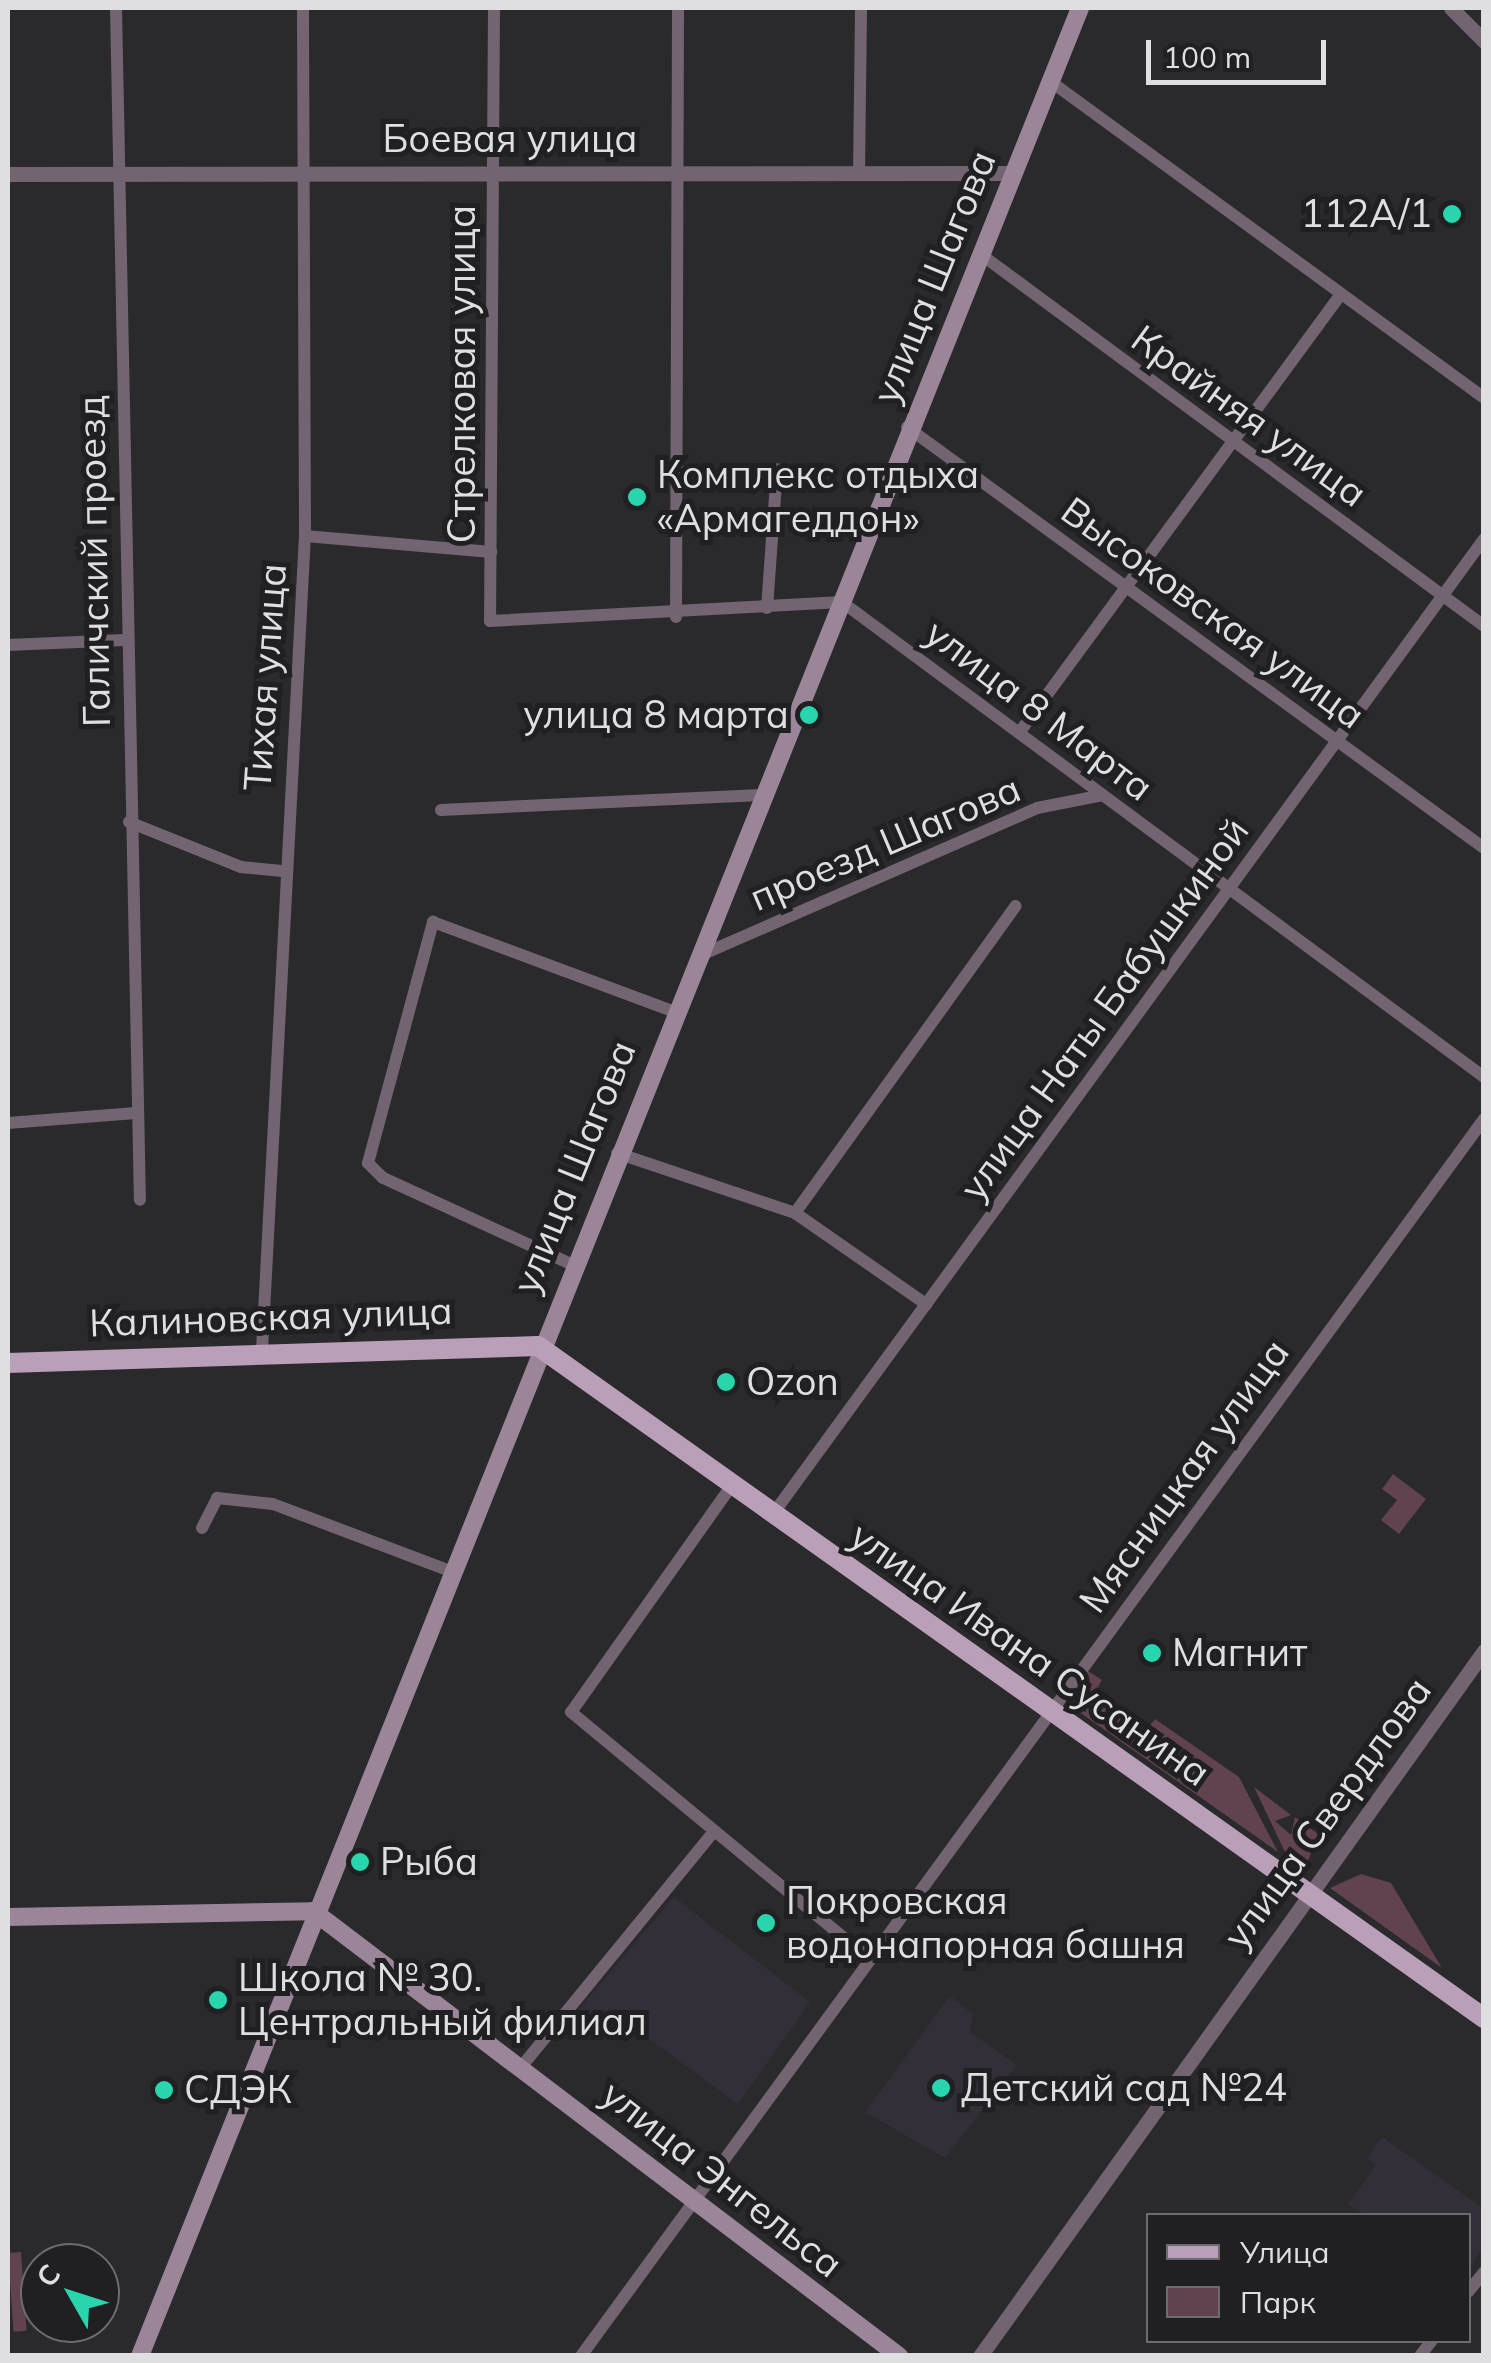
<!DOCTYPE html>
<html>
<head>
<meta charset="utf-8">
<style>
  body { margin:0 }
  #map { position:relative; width:1491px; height:2363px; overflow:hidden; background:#2a292c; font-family:Mulish,sans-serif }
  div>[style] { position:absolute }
  .built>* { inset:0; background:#322f38 }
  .green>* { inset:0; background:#60434e; transform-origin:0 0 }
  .minor>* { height:12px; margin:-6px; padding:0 6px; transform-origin:6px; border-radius:6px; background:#726470 }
  .tertiary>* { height:15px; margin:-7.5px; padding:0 7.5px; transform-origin:7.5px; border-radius:7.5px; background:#726470 }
  .secondary>* { height:18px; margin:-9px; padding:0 9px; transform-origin:9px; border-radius:9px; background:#9a8599 }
  .primary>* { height:20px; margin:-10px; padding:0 10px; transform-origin:10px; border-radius:10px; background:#ba9fb8 }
  .dots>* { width:28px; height:28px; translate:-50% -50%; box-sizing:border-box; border:5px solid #201f22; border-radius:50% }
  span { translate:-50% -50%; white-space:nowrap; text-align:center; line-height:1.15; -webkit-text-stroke:10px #201f22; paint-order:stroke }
  .street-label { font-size:38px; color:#dfdee0 }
  .poi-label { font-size:38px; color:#dfdee0 }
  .right { translate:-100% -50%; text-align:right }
  .left { translate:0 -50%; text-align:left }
  .frame { position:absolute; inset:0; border:10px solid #dfdee0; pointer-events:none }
  .legend { position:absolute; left:1146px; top:2213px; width:325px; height:130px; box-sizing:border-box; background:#201f22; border:2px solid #6c6b6e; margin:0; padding:12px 18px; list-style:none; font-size:30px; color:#dfdee0 }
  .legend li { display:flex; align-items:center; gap:20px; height:50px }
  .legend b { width:50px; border:2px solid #6c6b6e }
  .north { position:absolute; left:20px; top:2243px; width:100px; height:100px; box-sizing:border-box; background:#201f22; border:2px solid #6c6b6e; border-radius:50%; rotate:309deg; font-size:28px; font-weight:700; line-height:40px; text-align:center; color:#dfdee0 }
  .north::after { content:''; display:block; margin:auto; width:35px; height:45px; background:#28d5ad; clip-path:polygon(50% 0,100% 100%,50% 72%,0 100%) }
  .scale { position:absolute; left:1146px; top:40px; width:180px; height:45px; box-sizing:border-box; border:5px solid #dfdee0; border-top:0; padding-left:12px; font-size:30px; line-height:35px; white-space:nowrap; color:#dfdee0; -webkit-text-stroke:8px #201f22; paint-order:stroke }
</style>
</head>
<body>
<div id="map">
  <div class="built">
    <div style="clip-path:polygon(674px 1897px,810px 2002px,738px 2104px,619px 2017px,586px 2033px,569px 2021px)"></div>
    <div style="clip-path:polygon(950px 1996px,973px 2014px,970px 2032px,1017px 2065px,945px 2158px,865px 2112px)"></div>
    <div style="clip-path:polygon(1382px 2137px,1483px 2208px,1483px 2248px,1469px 2269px,1468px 2216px,1365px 2215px,1348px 2204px,1376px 2165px,1367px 2158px)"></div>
  </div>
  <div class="green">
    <div style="clip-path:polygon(1393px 1474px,1426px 1499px,1399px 1534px,1381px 1520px,1397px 1500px,1382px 1489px)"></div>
    <div style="clip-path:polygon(1088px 1671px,1102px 1680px,1095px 1692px,1146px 1730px,1155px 1719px,1239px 1777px,1278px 1852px,1065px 1702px)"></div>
    <div style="clip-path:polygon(1254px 1787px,1291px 1815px,1275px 1821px,1291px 1835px,1295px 1817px,1318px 1834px,1305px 1869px,1286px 1854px)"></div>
    <div style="clip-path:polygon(1361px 1874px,1391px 1883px,1442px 1968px,1330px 1888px)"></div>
    <div style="left:21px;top:2252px;width:79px;height:13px;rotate:86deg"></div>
  </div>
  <div class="minor">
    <div style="left:116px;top:8px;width:1192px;rotate:88.85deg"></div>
    <div style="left:494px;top:8px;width:613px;rotate:90.37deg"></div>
    <div style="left:490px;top:621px;width:353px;rotate:-3.1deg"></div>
    <div style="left:842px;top:602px;width:799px;rotate:36.5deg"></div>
    <div style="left:1050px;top:81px;width:537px;rotate:36.14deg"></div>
    <div style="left:859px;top:174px;width:166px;rotate:-89.3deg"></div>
    <div style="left:979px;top:253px;width:628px;rotate:36.45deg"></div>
    <div style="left:907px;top:427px;width:714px;rotate:36.12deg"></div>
    <div style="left:305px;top:536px;width:187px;rotate:4.9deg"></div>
    <div style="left:767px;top:608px;width:139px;rotate:-85.9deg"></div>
    <div style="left:676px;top:617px;width:609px;rotate:-89.81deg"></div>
    <div style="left:8px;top:645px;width:117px;rotate:-2.4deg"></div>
    <div style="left:1019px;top:733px;width:544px;rotate:-53.74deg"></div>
    <div style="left:441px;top:810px;width:320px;rotate:-2.7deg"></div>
    <div style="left:129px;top:822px;width:121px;rotate:21.9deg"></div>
    <div style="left:241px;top:867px;width:41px;rotate:5.6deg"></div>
    <div style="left:701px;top:955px;width:367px;rotate:-23.6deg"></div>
    <div style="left:1037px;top:808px;width:67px;rotate:-11.1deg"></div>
    <div style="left:8px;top:1123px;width:128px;rotate:-4.5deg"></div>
    <div style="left:617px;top:1153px;width:188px;rotate:18.6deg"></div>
    <div style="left:795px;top:1213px;width:160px;rotate:34.8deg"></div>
    <div style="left:795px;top:1213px;width:378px;rotate:-54.3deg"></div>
    <div style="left:571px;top:1264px;width:207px;rotate:-155.4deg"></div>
    <div style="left:383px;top:1178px;width:21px;rotate:-135deg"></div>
    <div style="left:368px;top:1163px;width:250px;rotate:-74.9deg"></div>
    <div style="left:433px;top:922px;width:255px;rotate:20.4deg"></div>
    <div style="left:262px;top:1350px;width:815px;rotate:-86.98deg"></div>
    <div style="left:305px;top:536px;width:528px;rotate:-90.22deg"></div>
    <div style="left:732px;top:1485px;width:278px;rotate:125.3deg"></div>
    <div style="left:571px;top:1712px;width:386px;rotate:39.6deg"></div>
    <div style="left:773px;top:1514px;width:1207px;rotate:-53.9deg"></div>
    <div style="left:202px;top:1528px;width:34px;rotate:-63deg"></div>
    <div style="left:217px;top:1498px;width:56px;rotate:6.1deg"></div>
    <div style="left:273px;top:1504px;width:189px;rotate:20.7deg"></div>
    <div style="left:522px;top:2066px;width:301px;rotate:-50.7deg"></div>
    <div style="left:1468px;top:2292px;width:26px;rotate:-51deg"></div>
    <div style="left:581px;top:2356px;width:1532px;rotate:-53.87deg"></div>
    <div style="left:1420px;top:2356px;width:20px;rotate:-53deg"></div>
  </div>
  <div class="tertiary">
    <div style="left:1451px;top:8px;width:47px;rotate:45deg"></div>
    <div style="left:8px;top:174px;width:1005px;rotate:-0.06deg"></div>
    <div style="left:980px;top:2356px;width:867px;rotate:-54.44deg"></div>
  </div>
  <div class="secondary">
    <div style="left:8px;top:1917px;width:305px;rotate:-1.1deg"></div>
    <div style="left:313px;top:1911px;width:736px;rotate:37.21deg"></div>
    <div style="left:140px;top:2356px;width:2529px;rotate:-68.18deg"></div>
  </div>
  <div class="primary">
    <div style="left:8px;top:1363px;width:530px;rotate:-1.84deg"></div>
    <div style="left:538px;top:1346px;width:1160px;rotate:35.39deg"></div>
  </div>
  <div class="dots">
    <div style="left:1452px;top:214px;background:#28d5ad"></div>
    <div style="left:637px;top:497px;background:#28d5ad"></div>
    <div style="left:809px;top:715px;background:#28d5ad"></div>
    <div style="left:726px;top:1382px;background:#28d5ad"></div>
    <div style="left:1152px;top:1653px;background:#28d5ad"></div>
    <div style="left:360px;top:1862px;background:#28d5ad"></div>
    <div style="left:766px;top:1923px;background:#28d5ad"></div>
    <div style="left:218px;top:2000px;background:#28d5ad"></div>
    <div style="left:941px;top:2088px;background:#28d5ad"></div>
    <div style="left:164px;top:2090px;background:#28d5ad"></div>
  </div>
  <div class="street-label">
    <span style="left:510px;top:139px">Боевая улица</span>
    <span style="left:934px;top:277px;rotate:-68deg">улица Шагова</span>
    <span style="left:462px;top:374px;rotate:-90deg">Стрелковая улица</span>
    <span style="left:1249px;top:416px;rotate:36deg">Крайняя улица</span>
    <span style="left:94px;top:561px;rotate:-91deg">Галичский проезд</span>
    <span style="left:1213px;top:613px;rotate:36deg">Высоковская улица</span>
    <span style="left:265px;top:677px;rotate:-86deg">Тихая улица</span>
    <span style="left:1039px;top:710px;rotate:37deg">улица 8 Марта</span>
    <span style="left:885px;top:843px;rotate:-23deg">проезд Шагова</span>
    <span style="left:1104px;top:1009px;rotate:-54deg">улица Наты Бабушкиной</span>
    <span style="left:574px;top:1167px;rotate:-68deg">улица Шагова</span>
    <span style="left:271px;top:1317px;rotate:-2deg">Калиновская улица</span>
    <span style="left:1184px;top:1476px;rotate:-54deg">Мясницкая улица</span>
    <span style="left:1030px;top:1654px;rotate:35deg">улица Ивана Сусанина</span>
    <span style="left:1327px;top:1813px;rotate:-54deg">улица Свердлова</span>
    <span style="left:722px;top:2179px;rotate:38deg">улица Энгельса</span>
  </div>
  <div class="poi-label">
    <span class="right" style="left:1432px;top:214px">112А/1</span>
    <span class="left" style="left:657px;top:497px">Комплекс отдыха<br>«Армагеддон»</span>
    <span class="right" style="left:789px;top:715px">улица 8 марта</span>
    <span class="left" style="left:746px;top:1382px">Ozon</span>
    <span class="left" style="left:1172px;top:1653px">Магнит</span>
    <span class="left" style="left:380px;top:1862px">Рыба</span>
    <span class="left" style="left:786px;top:1923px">Покровская<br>водонапорная башня</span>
    <span class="left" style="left:238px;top:2000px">Школа № 30.<br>Центральный филиал</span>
    <span class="left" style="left:961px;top:2088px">Детский сад №24</span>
    <span class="left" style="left:184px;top:2090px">СДЭК</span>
  </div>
  <div class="frame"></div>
  <ul class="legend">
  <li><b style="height:12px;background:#ba9fb8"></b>Улица</li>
  <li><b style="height:28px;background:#60434e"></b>Парк</li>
  </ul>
  <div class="north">С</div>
  <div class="scale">100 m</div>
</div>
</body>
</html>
